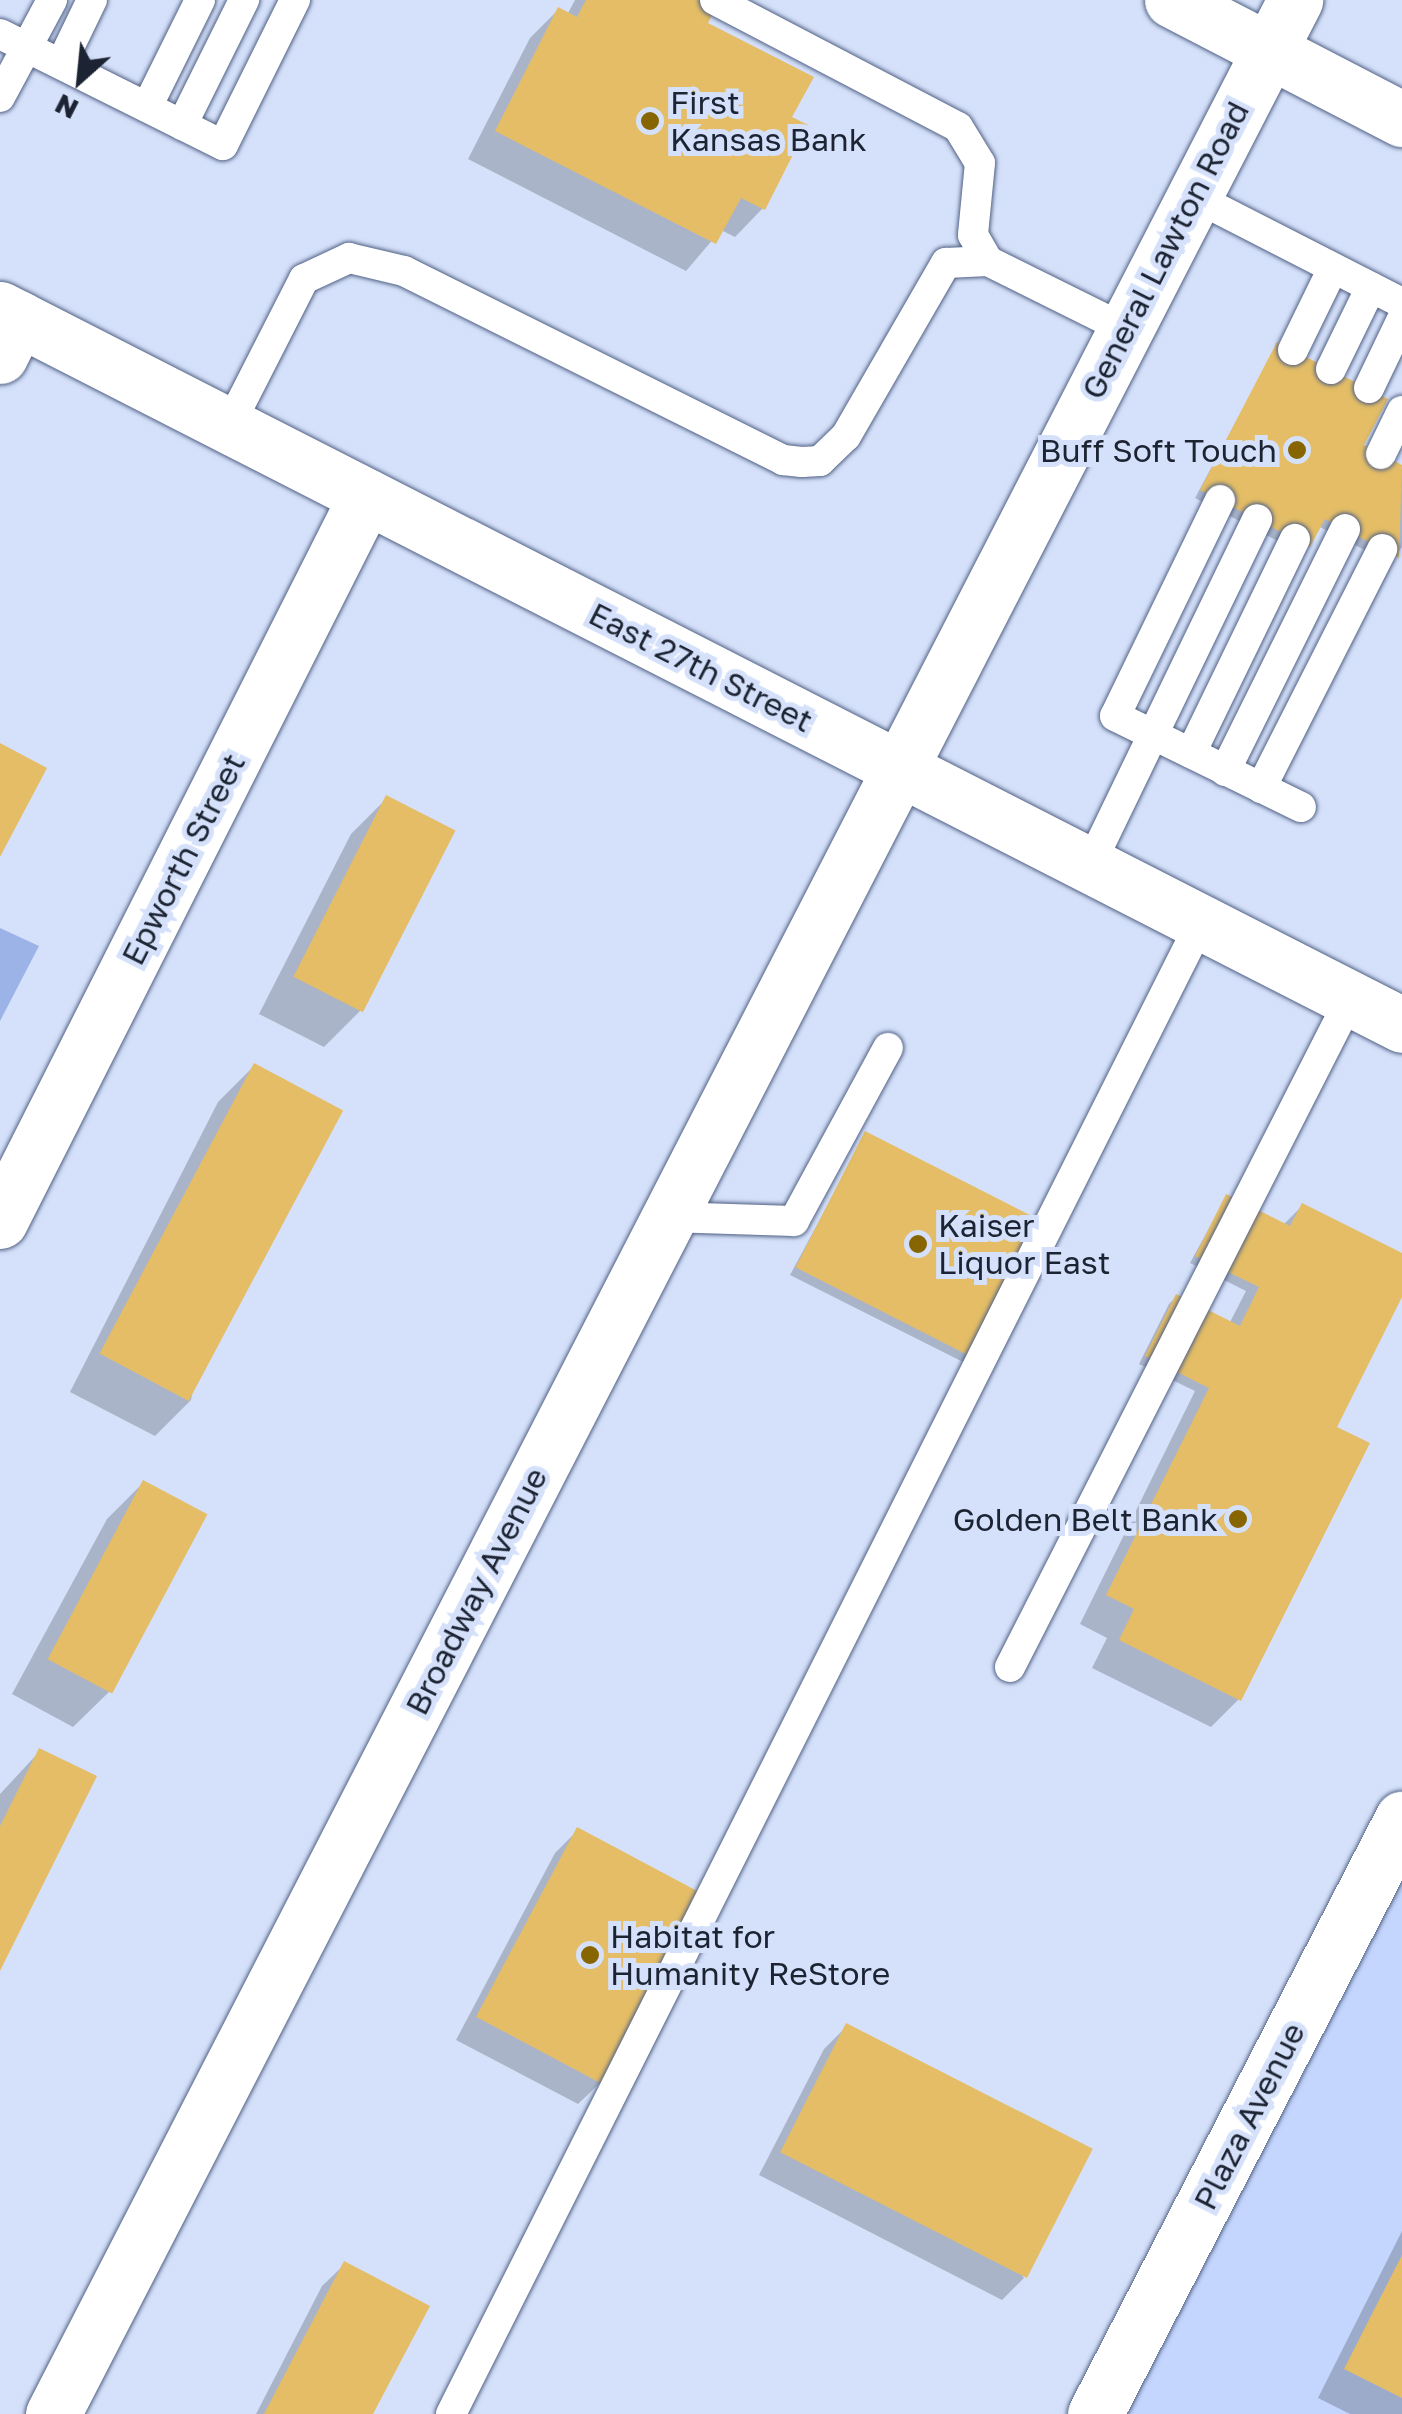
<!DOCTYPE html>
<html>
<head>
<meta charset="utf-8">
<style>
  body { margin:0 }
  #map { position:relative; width:1402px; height:2414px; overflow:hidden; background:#d5e1fa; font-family:"Golos Text",sans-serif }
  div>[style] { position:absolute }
  .built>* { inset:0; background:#c4d6fd }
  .green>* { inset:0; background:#9bb3e6 }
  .shadow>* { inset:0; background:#0003 }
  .building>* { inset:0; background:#e4bd66; transform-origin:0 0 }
  .roads { filter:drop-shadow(0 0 2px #516185) drop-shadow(0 0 2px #516185) }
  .service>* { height:30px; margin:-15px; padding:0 15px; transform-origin:15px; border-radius:15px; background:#fff }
  .minor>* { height:55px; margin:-27.5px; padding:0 27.5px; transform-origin:27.5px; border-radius:27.5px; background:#fff }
  .secondary>* { height:55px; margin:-27.5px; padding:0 27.5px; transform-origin:27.5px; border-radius:27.5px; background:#fff }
  .dots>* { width:28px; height:28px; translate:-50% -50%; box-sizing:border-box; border:5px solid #d5e1fa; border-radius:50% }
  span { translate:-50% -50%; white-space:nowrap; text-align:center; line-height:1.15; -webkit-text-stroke:10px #d5e1fa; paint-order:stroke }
  .poi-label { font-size:32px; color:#1c2332 }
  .left { translate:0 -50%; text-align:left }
  .right { translate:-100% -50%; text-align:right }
  .street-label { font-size:32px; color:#1c2332 }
  .north { position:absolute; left:30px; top:30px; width:100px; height:100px; -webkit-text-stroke:8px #d5e1fa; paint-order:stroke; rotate:207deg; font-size:28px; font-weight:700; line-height:40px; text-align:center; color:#1c2332 }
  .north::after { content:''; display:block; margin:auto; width:35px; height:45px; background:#1c2332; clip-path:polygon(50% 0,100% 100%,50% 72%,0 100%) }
</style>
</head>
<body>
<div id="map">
  <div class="built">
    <div style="clip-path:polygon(1402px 1868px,1402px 2414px,1113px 2414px)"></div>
  </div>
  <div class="green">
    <div style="clip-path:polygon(0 928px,39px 946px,0 1021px)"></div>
  </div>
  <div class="shadow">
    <div style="clip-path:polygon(575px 0,717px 0,705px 24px,789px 118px,763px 208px,735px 237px,721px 230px,686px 271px,468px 159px,530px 38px,558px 10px,567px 15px)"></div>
    <div style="clip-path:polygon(1277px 345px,1360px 446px,1402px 468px,1402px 547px,1390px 563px,1318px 526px,1301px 553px,1195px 498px)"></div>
    <div style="clip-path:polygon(387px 798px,360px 1011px,324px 1047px,259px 1014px,351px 834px)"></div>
    <div style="clip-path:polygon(254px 1066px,191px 1400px,155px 1436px,70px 1392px,218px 1102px)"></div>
    <div style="clip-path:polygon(866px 1134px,970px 1354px,963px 1362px,790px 1275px)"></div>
    <div style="clip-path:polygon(1226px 1197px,1283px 1225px,1302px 1206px,1402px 1256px,1402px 1292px,1334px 1428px,1239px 1699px,1211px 1727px,1092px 1668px,1107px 1638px,1080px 1624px,1195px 1391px,1139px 1364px,1169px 1304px,1176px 1297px,1229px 1324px,1246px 1291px,1190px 1263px)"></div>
    <div style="clip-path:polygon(143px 1483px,110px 1691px,73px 1727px,12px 1694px,107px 1519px)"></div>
    <div style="clip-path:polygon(40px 1751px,0 1965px,0 1794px)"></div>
    <div style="clip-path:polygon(577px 1831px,699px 1895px,601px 2082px,578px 2104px,456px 2040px,555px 1853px)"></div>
    <div style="clip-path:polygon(847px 2026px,1024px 2278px,1002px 2300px,759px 2175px,824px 2049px)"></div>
    <div style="clip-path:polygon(1402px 2231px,1402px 2414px,1350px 2414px,1318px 2398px)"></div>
    <div style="clip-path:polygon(345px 2264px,370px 2414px,256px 2414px,322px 2286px)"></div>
  </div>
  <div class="building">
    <div style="clip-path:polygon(586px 0,720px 0,708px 23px,814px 77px,792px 117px,808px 125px,765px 210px,741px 198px,716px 244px,495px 131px,558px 7px,577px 17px)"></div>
    <div style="clip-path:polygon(1277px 342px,1388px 399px,1364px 445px,1402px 465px,1399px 558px,1325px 519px,1310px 547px,1200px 490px)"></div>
    <div style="clip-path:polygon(0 743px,47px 768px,0 857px)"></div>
    <div style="left:386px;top:795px;width:78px;height:204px;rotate:27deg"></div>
    <div style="left:254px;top:1063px;width:101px;height:329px;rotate:28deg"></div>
    <div style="left:865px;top:1131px;width:196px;height:153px;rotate:27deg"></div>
    <div style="clip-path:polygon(1226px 1194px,1290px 1226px,1302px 1203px,1402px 1253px,1402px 1297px,1337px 1427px,1370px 1443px,1241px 1701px,1119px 1640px,1134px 1609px,1106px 1595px,1209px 1388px,1145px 1356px,1176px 1294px,1240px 1326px,1259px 1287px,1195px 1256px)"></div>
    <div style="left:143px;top:1480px;width:73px;height:203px;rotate:28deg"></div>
    <div style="clip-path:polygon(39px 1748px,97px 1776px,0 1971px,0 1826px)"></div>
    <div style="left:577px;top:1827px;width:143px;height:215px;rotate:28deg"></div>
    <div style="left:846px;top:2023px;width:277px;height:145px;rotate:27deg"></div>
    <div style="clip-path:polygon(1402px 2255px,1402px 2398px,1344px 2369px)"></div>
    <div style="clip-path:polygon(344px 2261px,430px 2306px,373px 2414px,264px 2414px)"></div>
  </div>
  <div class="roads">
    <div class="service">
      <div style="left:715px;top:0;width:274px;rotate:27.6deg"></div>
      <div style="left:958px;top:127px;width:42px;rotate:58.6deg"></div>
      <div style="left:980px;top:163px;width:72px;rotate:95.6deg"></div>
      <div style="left:973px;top:235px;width:30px;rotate:60deg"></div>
      <div style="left:0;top:34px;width:249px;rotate:26.5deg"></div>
      <div style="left:223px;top:145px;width:162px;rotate:-63.6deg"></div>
      <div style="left:61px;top:64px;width:71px;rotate:-64.2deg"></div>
      <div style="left:0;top:97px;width:110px;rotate:-61.8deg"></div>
      <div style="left:147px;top:107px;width:119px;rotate:-63.6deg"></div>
      <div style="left:182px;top:125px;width:140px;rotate:-63.6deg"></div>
      <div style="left:1193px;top:196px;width:235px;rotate:27.1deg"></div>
      <div style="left:1293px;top:350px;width:91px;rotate:-64deg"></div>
      <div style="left:1331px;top:369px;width:91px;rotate:-64deg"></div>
      <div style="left:1369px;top:388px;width:76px;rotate:-64.4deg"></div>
      <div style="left:229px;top:426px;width:165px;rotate:-63deg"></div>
      <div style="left:304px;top:279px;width:50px;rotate:-25deg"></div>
      <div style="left:349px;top:258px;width:57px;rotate:13.3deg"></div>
      <div style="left:404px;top:271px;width:424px;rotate:26.5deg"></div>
      <div style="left:783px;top:460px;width:19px;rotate:6deg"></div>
      <div style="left:802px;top:462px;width:18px;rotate:-3deg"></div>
      <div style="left:820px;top:461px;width:36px;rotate:-44deg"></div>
      <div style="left:846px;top:436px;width:200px;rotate:-60deg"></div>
      <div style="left:946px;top:263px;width:42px;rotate:-2.7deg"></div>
      <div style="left:988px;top:261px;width:153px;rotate:26.4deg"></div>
      <div style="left:1381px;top:454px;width:48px;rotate:-64deg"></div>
      <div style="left:1220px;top:500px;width:240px;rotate:115.9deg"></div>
      <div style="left:1115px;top:716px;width:207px;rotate:26.1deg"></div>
      <div style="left:1191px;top:753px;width:238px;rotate:-64.1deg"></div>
      <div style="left:1225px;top:771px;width:270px;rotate:-63.6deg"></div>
      <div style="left:1261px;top:788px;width:268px;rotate:-63.1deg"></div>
      <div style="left:1090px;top:865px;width:384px;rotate:-64.2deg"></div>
      <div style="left:668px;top:1217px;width:126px;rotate:1.8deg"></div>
      <div style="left:794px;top:1221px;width:197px;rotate:-61.5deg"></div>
      <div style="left:1010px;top:1667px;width:750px;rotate:-63.02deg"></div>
      <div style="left:451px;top:2414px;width:1670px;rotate:-63.31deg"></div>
    </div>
    <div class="minor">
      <div style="left:1172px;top:0;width:259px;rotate:27.4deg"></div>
      <div style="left:0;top:356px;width:42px;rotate:-63.4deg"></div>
      <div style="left:0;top:1221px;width:812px;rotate:-63.21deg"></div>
      <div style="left:53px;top:2414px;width:2715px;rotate:-62.77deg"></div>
      <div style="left:1095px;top:2414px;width:670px;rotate:-62.71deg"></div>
    </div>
    <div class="secondary">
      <div style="left:0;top:309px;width:1574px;rotate:27.05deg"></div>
    </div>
  </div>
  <div class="dots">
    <div style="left:650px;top:121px;background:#876500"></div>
    <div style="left:1297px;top:450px;background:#876500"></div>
    <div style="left:918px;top:1244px;background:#876500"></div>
    <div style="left:1238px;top:1519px;background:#876500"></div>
    <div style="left:590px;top:1955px;background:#876500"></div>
  </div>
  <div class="poi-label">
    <span class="left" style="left:670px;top:121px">First<br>Kansas Bank</span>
    <span class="right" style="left:1277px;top:450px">Buff Soft Touch</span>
    <span class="left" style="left:938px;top:1244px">Kaiser<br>Liquor East</span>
    <span class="right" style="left:1218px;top:1519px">Golden Belt Bank</span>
    <span class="left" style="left:610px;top:1955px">Habitat for<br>Humanity ReStore</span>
  </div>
  <div class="street-label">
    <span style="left:1165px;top:250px;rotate:-63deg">General Lawton Road</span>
    <span style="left:701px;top:667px;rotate:27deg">East 27th Street</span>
    <span style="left:183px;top:859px;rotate:-63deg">Epworth Street</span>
    <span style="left:476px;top:1591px;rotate:-63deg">Broadway Avenue</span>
    <span style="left:1249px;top:2116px;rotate:-63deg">Plaza Avenue</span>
  </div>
  <div class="north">N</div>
</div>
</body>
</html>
